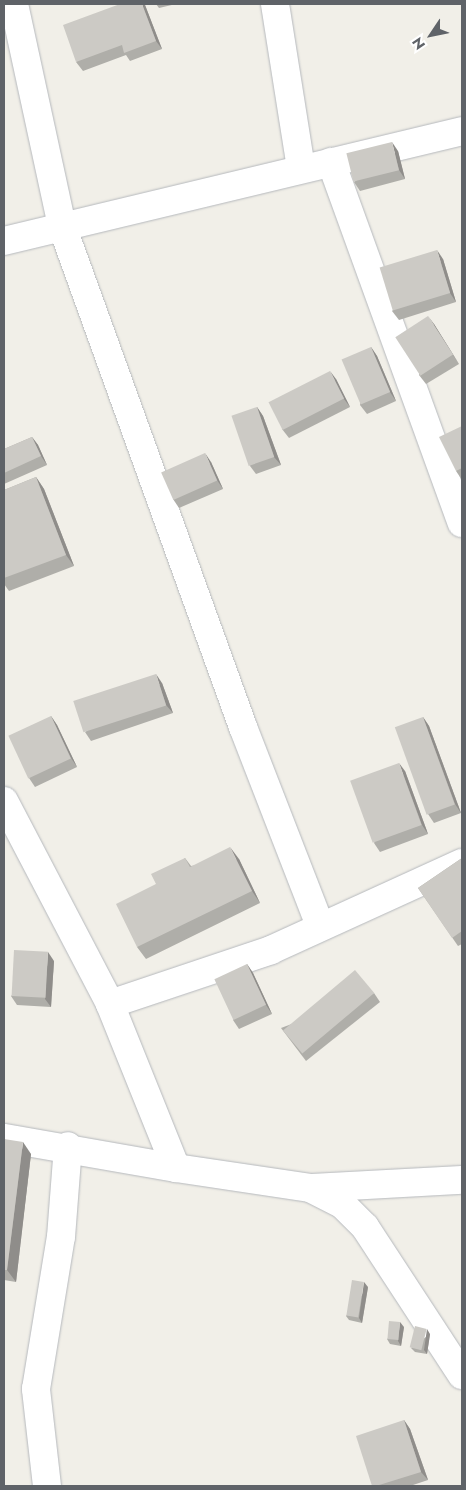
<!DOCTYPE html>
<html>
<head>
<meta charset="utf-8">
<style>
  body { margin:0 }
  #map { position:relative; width:466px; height:1490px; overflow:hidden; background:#f1efe8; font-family:Jost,sans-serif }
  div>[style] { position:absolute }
  .roads { filter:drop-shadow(0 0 1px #b5b8bc) drop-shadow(0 0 1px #b5b8bc) }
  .minor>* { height:28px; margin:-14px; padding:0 14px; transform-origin:14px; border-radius:14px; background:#fff }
  .wall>* { inset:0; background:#afaea9 }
  .shaded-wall>* { inset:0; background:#8f8d8a }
  .building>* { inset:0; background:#cccac5; transform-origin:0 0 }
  span { translate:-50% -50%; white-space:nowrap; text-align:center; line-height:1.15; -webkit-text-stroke:4px #fff; paint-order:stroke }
  .frame { position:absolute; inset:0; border:5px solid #5f6368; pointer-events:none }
  .north { position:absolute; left:406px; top:10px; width:50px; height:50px; -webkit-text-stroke:4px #fff; paint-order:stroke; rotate:236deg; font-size:14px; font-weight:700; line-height:20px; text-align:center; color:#5f6368 }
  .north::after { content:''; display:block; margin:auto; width:18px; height:22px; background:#5f6368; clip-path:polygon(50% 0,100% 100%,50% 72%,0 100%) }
</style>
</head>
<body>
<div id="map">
  <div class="roads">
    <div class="minor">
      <div style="left:14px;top:4px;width:227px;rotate:77.8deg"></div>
      <div style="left:62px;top:226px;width:533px;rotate:70.14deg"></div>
      <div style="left:243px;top:727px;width:213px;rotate:68.8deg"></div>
      <div style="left:275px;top:4px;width:166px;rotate:81deg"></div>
      <div style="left:331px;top:162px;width:384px;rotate:70.1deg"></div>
      <div style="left:4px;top:241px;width:471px;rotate:-13.5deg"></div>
      <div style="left:4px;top:801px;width:229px;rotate:62.4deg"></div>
      <div style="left:110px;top:1004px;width:177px;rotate:68.1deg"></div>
      <div style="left:176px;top:1168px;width:175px;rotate:-170.1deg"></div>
      <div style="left:110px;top:1004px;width:170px;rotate:-18.5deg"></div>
      <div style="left:271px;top:950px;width:210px;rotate:-24.5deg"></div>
      <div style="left:176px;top:1168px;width:135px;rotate:8.5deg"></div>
      <div style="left:310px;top:1188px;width:37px;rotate:27deg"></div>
      <div style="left:343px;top:1205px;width:31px;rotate:45deg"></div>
      <div style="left:365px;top:1227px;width:177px;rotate:56.8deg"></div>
      <div style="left:312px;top:1188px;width:150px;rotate:-3.1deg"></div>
      <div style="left:47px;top:1486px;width:98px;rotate:-96.5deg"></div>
      <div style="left:36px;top:1389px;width:154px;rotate:-80.7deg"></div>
      <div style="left:61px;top:1237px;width:91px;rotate:-85.6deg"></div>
    </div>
  </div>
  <div class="wall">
    <div style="clip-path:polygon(156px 4px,176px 4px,159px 8px)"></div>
    <div style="clip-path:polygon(145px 5px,162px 49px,130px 61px,126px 55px,83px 71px,76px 62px)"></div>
    <div style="clip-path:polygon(398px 151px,405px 179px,360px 191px,354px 182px)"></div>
    <div style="clip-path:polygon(443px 259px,456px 302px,399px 320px,392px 311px)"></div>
    <div style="clip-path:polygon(434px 324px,459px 364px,426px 384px,419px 375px)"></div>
    <div style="clip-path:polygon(371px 347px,377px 356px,396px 401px,367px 414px,360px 405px)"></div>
    <div style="clip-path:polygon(336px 379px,350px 407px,289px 438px,282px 429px)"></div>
    <div style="clip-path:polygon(257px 407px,263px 416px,281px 465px,256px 474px,250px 466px)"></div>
    <div style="clip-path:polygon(462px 426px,462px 480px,456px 471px)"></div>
    <div style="clip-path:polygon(32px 437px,38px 445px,47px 465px,4px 484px,4px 449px)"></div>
    <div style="clip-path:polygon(211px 462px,223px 489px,179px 508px,173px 499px)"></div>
    <div style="clip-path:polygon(36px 477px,44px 489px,74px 566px,9px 591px,4px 584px,4px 490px)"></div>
    <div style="clip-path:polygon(162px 683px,173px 713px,91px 741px,85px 732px)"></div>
    <div style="clip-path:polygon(51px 716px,57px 725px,77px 767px,35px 787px,29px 778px)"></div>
    <div style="clip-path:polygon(423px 717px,429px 726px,461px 813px,434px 823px,428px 814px)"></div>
    <div style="clip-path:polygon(405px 771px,428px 834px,380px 852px,374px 843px)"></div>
    <div style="clip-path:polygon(185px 858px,191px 866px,239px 859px,260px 903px,146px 959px,137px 947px,156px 884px)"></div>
    <div style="clip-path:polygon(462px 858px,462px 944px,458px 946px,418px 888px)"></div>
    <div style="clip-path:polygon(54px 961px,51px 1007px,17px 1005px,11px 996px)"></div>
    <div style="clip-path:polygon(247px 964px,253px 973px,272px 1014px,239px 1029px,233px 1020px)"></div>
    <div style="clip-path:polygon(374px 993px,380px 1002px,306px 1061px,281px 1028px)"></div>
    <div style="clip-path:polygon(4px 1139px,31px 1154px,16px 1282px,4px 1280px)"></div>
    <div style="clip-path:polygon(368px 1287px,362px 1323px,349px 1320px,346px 1316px)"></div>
    <div style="clip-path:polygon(404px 1327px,401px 1346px,390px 1344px,387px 1339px)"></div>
    <div style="clip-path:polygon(430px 1334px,427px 1354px,415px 1352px,411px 1348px)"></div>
    <div style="clip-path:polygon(404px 1420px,410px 1429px,428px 1480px,410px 1486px,372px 1486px)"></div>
  </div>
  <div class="shaded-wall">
    <div style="clip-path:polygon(142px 4px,144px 4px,145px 5px,162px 49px,156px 41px)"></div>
    <div style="clip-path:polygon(392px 142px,398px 151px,405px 179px,399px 170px)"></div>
    <div style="clip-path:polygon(437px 250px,443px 259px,456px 302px,450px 293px)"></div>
    <div style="clip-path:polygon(428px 316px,434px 324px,459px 364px,453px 355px)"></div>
    <div style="clip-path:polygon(371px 347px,377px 356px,396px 401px,390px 392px)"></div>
    <div style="clip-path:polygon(330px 371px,336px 379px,350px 407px,344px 399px)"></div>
    <div style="clip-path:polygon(257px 407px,263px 416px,281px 465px,274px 457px)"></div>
    <div style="clip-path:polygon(32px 437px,38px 445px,47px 465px,41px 456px)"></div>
    <div style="clip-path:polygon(205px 453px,211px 462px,223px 489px,217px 480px)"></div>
    <div style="clip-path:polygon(36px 477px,44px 489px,74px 566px,66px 555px)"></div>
    <div style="clip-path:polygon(156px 674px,162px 683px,173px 713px,166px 705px)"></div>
    <div style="clip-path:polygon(51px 716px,57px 725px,77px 767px,71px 758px)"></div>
    <div style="clip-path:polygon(423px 717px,429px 726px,461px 813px,455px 804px)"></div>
    <div style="clip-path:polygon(399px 763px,405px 771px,428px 834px,422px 825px)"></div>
    <div style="clip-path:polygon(230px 847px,239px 859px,260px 903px,252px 891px)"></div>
    <div style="clip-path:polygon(48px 952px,54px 961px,51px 1007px,45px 999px)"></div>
    <div style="clip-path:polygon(247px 964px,253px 973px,272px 1014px,266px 1005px)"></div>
    <div style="clip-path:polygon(23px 1142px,31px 1154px,16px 1282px,7px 1270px)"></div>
    <div style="clip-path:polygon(364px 1282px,368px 1287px,362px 1323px,359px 1318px)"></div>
    <div style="clip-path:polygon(400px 1322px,404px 1327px,401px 1346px,398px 1341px)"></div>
    <div style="clip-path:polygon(427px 1329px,430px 1334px,427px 1354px,424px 1350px)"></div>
    <div style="clip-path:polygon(404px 1420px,410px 1429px,428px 1480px,421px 1472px)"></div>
  </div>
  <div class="building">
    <div style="clip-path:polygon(120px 4px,142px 4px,156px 41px,124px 53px,122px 45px,76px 62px,63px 25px)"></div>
    <div style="left:392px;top:142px;width:29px;height:47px;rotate:76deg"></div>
    <div style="left:437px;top:250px;width:45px;height:60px;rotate:73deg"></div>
    <div style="left:428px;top:316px;width:46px;height:39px;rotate:57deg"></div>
    <div style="left:371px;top:347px;width:49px;height:32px;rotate:67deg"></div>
    <div style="left:330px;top:371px;width:31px;height:69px;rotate:63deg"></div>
    <div style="left:257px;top:407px;width:53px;height:27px;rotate:71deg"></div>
    <div style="clip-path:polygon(462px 426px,462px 468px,456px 471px,439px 437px)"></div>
    <div style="clip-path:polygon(32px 437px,41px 456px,4px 473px,4px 449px)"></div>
    <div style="left:205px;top:453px;width:30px;height:48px;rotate:66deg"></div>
    <div style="clip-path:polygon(36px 477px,66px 555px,4px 578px,4px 490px)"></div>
    <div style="left:156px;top:674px;width:33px;height:87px;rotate:72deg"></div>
    <div style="left:51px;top:716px;width:47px;height:47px;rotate:65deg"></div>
    <div style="left:423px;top:717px;width:93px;height:30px;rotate:70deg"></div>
    <div style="left:399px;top:763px;width:66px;height:52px;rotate:70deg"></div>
    <div style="clip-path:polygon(230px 847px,252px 891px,137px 947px,116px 904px,156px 884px,151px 874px,185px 858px,190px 867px)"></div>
    <div style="clip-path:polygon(462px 858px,462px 931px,452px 938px,418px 888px)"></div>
    <div style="left:14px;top:950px;width:34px;height:46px;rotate:3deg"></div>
    <div style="left:247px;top:964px;width:45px;height:36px;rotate:65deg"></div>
    <div style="left:355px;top:970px;width:30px;height:94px;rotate:50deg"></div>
    <div style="clip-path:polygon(4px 1139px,23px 1142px,7px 1270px,4px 1270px)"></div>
    <div style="left:352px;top:1280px;width:12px;height:36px;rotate:9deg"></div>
    <div style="left:389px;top:1321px;width:11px;height:18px;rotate:5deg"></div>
    <div style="left:415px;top:1326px;width:12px;height:22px;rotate:14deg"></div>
    <div style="clip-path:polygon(404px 1420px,421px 1472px,376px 1486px,372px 1486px,356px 1436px)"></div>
  </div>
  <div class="frame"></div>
  <div class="north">N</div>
</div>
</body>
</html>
